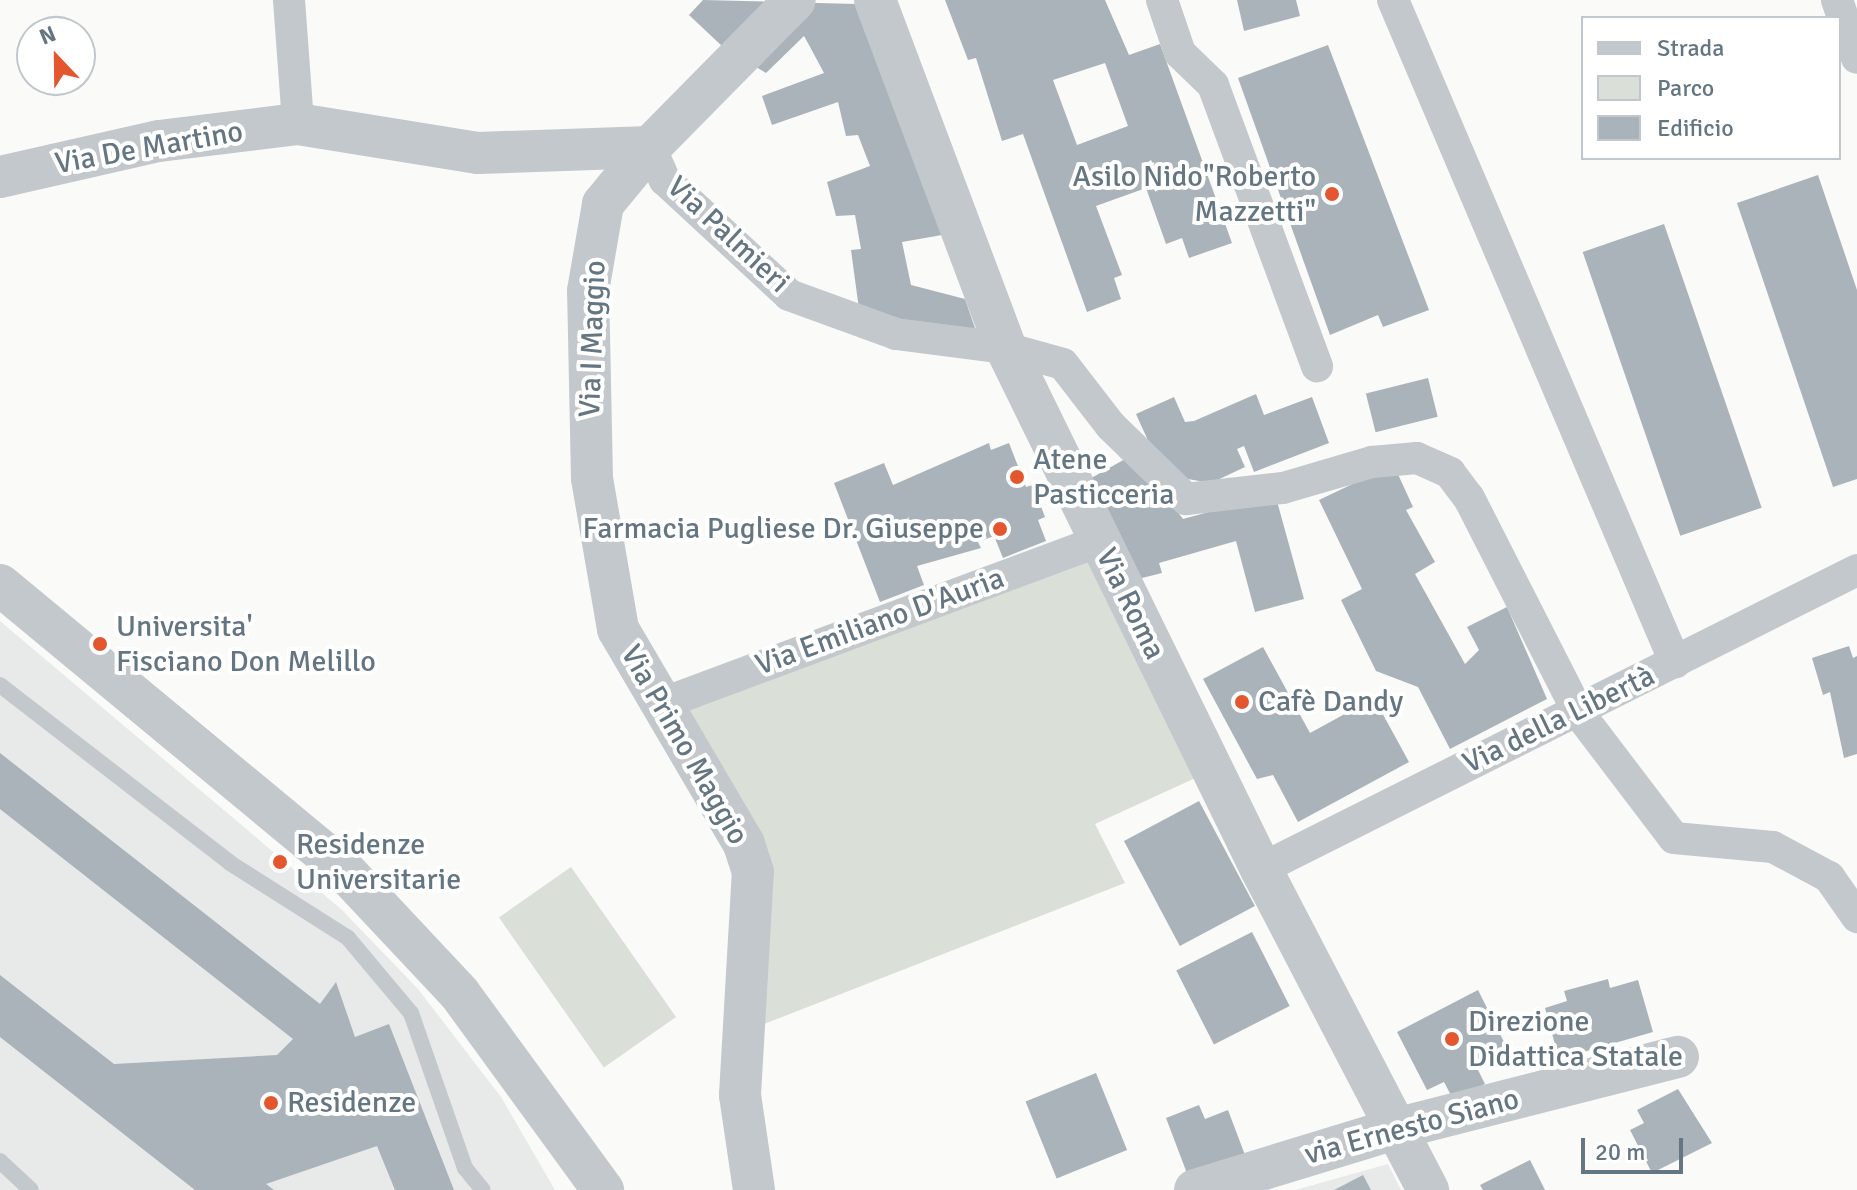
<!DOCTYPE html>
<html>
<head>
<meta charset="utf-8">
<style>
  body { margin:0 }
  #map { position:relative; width:1857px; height:1190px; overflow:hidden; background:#fafaf8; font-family:Signika,sans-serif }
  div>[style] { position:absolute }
  .built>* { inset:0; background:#e8e9e9 }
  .green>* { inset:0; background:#dadfd7; transform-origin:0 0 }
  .building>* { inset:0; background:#aab3b9; transform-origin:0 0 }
  .service>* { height:16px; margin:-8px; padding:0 8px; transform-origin:8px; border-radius:8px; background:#c3c8cc }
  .minor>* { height:32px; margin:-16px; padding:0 16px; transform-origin:16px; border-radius:16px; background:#c3c8cc }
  .tertiary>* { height:42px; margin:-21px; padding:0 21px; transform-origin:21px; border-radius:21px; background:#c3c8cc }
  .dots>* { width:22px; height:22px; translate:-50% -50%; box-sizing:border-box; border:4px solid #fff; border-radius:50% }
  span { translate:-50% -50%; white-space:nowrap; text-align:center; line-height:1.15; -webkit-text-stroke:8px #fff; paint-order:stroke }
  .street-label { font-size:30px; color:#657683 }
  .poi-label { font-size:30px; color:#657683 }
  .right { translate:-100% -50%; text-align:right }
  .left { translate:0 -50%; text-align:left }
  .legend { position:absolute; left:1581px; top:16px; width:260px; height:144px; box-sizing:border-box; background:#fff; border:2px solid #c1c8cd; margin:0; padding:10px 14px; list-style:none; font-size:24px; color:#657683 }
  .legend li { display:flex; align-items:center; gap:16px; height:40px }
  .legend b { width:40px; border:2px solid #c1c8cd }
  .north { position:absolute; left:16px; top:16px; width:80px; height:80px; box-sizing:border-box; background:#fff; border:2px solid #c1c8cd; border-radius:50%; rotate:338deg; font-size:22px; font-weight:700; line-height:32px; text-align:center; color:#657683 }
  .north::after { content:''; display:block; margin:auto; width:28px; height:36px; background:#e4572e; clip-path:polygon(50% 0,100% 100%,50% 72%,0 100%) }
  .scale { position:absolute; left:1581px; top:1138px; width:102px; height:36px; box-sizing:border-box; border:4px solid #657683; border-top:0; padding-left:10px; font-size:24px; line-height:28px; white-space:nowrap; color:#657683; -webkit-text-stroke:6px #fff; paint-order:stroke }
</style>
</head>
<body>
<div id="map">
  <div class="built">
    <div style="clip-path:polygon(0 621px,342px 910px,418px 989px,501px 1097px,555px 1190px,0 1190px)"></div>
    <div style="clip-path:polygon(1388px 1164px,1401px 1190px,1295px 1190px)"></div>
  </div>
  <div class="green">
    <div style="clip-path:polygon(1082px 534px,1202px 775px,1095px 824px,1125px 883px,754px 1028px,766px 887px,661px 695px)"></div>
    <div style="left:571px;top:867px;width:183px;height:88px;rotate:55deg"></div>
  </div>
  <div class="building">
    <div style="clip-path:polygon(703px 0,856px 4px,942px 235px,902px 242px,911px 285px,965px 299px,976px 331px,941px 333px,859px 309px,851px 250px,861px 249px,855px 215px,836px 216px,827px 182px,870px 166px,858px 135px,846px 136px,838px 102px,772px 125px,762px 96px,824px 73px,809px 45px,804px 36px,766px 73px,723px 47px,689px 15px)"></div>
    <div style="clip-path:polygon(evenodd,945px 0,1105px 0,1129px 55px,1160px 44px,1232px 243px,1189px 258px,1182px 238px,1166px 244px,1146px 188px,1096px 206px,1122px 275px,1114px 278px,1121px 299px,1087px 312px,1023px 134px,1002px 141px,976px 58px,968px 60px,945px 0,1105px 63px,1128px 126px,1077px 145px,1053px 80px,1105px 63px)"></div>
    <div style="clip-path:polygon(1237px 0,1296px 0,1300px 16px,1244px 31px)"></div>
    <div style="clip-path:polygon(1328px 45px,1429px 310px,1383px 327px,1378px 315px,1330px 335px,1238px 78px)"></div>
    <div style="clip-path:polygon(1818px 175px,1857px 290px,1857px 479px,1833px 487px,1737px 203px)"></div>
    <div style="left:1664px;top:224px;width:300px;height:86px;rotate:71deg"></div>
    <div style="left:1428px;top:378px;width:40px;height:64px;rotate:76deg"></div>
    <div style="clip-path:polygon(1256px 394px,1264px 415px,1312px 397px,1329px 443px,1254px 472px,1244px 446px,1237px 449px,1245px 467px,1211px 483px,1176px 477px,1155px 456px,1136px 414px,1174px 397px,1185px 422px,1194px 421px)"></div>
    <div style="clip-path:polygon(989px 443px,991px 450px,1009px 443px,1026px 487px,1033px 485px,1045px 517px,1038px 520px,1046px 541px,1003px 558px,994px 536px,978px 542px,981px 548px,917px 566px,924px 585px,880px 602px,834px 483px,884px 463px,893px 485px)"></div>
    <div style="clip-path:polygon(1134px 454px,1183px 519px,1275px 494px,1304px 599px,1255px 612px,1236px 541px,1159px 563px,1162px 573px,1138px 579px,1086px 481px)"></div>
    <div style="clip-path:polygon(1388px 467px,1396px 470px,1413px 507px,1406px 510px,1435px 562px,1415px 574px,1465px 664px,1479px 650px,1467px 627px,1507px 607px,1547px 699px,1450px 749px,1418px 687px,1376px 671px,1341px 600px,1362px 589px,1319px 500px)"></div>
    <div style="clip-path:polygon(1849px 646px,1853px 658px,1857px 656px,1857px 754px,1844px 758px,1830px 692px,1823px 695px,1812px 658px)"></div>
    <div style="clip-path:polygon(1263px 647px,1310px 733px,1374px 698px,1409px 762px,1298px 822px,1273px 775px,1257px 779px,1203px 679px)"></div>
    <div style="clip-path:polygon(0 753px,320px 1004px,336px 982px,355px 1037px,389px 1024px,454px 1190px,395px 1190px,377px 1146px,266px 1184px,274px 1190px,195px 1190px,0 1037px,0 975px,114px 1064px,277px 1055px,293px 1039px,0 809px)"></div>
    <div style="left:1199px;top:801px;width:119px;height:85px;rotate:62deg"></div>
    <div style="left:1252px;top:932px;width:83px;height:85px;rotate:63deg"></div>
    <div style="clip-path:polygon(1608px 979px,1610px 988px,1638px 980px,1653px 1032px,1559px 1059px,1545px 1008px,1567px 1001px,1564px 991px)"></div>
    <div style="clip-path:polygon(1478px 990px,1506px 1046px,1474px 1062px,1485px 1084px,1453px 1099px,1444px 1082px,1427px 1090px,1397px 1032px)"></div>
    <div style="left:1096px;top:1073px;width:83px;height:76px;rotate:68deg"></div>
    <div style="clip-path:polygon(1678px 1089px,1712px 1143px,1652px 1173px,1630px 1130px,1644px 1123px,1637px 1110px)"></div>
    <div style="clip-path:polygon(1199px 1105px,1205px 1119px,1228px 1110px,1245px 1155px,1188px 1176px,1166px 1118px)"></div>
    <div style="clip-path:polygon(1530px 1160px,1545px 1190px,1483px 1190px,1480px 1185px)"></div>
    <div style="clip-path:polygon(1363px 1175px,1371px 1190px,1334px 1190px)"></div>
  </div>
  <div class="service">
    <div style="left:0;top:685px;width:291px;rotate:37.7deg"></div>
    <div style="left:230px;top:863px;width:140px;rotate:32.4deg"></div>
    <div style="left:348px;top:938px;width:98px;rotate:50deg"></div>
    <div style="left:411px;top:1013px;width:164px;rotate:70.8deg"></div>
    <div style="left:465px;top:1168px;width:28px;rotate:51deg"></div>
    <div style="left:0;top:1161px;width:42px;rotate:43.1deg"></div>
  </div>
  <div class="minor">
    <div style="left:289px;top:0;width:124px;rotate:85.8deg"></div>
    <div style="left:1162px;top:0;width:56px;rotate:71.2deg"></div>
    <div style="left:1180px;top:53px;width:46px;rotate:44.1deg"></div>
    <div style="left:1213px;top:85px;width:300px;rotate:69.7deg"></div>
    <div style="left:1393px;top:0;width:720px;rotate:66.93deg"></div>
    <div style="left:1837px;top:0;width:61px;rotate:71deg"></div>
    <div style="left:650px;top:147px;width:36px;rotate:66deg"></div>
    <div style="left:665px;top:180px;width:169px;rotate:42.8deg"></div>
    <div style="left:789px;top:295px;width:114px;rotate:20deg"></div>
    <div style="left:896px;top:334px;width:111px;rotate:7.3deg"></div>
    <div style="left:1006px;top:348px;width:59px;rotate:15.7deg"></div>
    <div style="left:1063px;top:364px;width:78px;rotate:52.3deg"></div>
    <div style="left:1111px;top:426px;width:105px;rotate:44.2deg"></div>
    <div style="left:1186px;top:499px;width:98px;rotate:-6.5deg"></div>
    <div style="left:1283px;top:488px;width:93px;rotate:-16.3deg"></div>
    <div style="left:1372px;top:462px;width:45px;rotate:-5.1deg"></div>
    <div style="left:1417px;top:458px;width:36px;rotate:24deg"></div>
    <div style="left:1450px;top:473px;width:31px;rotate:53deg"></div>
    <div style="left:1469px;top:498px;width:240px;rotate:63deg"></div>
    <div style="left:1578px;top:712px;width:158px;rotate:52.7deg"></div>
    <div style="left:1674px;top:838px;width:99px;rotate:5.2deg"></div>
    <div style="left:1773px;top:847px;width:64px;rotate:28.2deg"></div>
    <div style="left:1829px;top:877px;width:49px;rotate:55deg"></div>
    <div style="left:661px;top:704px;width:467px;rotate:-20.4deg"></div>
    <div style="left:1261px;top:869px;width:667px;rotate:-26.64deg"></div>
  </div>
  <div class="tertiary">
    <div style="left:875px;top:0;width:372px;rotate:69.4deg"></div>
    <div style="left:1006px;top:348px;width:580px;rotate:63.92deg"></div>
    <div style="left:1261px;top:869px;width:362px;rotate:62.5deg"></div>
    <div style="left:0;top:177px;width:163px;rotate:-12.8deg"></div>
    <div style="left:159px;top:141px;width:140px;rotate:-7deg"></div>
    <div style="left:298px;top:124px;width:182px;rotate:9.2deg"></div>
    <div style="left:478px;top:153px;width:172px;rotate:-2deg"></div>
    <div style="left:0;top:585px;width:441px;rotate:39.6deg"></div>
    <div style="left:340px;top:866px;width:175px;rotate:46.8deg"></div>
    <div style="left:460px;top:994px;width:243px;rotate:53.9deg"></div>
    <div style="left:754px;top:1190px;width:96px;rotate:-98.4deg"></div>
    <div style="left:740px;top:1095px;width:223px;rotate:-86.7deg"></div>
    <div style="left:753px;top:872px;width:29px;rotate:-108deg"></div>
    <div style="left:744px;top:844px;width:249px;rotate:-120.4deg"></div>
    <div style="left:618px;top:629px;width:153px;rotate:-99.8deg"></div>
    <div style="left:592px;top:478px;width:187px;rotate:-91.2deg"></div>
    <div style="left:588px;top:291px;width:88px;rotate:-80.2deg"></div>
    <div style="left:603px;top:204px;width:74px;rotate:-50.5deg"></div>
    <div style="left:650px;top:147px;width:206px;rotate:-45.4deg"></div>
    <div style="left:1195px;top:1190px;width:209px;rotate:-17deg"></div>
    <div style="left:1395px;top:1129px;width:292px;rotate:-14.3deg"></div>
  </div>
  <div class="dots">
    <div style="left:1332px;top:194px;background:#e4572e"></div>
    <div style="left:1017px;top:477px;background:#e4572e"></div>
    <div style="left:1000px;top:529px;background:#e4572e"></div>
    <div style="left:100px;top:644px;background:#e4572e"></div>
    <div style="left:1242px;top:702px;background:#e4572e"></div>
    <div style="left:280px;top:862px;background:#e4572e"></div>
    <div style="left:1452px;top:1039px;background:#e4572e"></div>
    <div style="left:271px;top:1103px;background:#e4572e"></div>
  </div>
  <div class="street-label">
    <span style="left:149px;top:148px;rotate:-10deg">Via De Martino</span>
    <span style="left:728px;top:235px;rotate:43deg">Via Palmieri</span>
    <span style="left:593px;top:339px;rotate:-88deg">Via I Maggio</span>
    <span style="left:1130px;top:604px;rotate:64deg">Via Roma</span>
    <span style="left:880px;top:622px;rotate:-20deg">Via Emiliano D'Auria</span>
    <span style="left:1559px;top:720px;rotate:-26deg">Via della Libertà</span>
    <span style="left:684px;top:745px;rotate:60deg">Via Primo Maggio</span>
    <span style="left:1412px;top:1127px;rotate:-15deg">via Ernesto Siano</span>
  </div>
  <div class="poi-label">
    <span class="right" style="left:1316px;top:194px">Asilo Nido"Roberto<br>Mazzetti"</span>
    <span class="left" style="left:1033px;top:477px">Atene<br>Pasticceria</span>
    <span class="right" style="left:984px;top:529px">Farmacia Pugliese Dr. Giuseppe</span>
    <span class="left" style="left:116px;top:644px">Universita'<br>Fisciano Don Melillo</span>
    <span class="left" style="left:1258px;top:702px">Cafè Dandy</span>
    <span class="left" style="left:296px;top:862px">Residenze<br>Universitarie</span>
    <span class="left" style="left:1468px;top:1039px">Direzione<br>Didattica Statale</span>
    <span class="left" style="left:287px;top:1103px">Residenze</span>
  </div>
  <ul class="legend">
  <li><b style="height:10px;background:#c3c8cc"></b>Strada</li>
  <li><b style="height:22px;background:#dadfd7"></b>Parco</li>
  <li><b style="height:22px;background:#aab3b9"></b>Edificio</li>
  </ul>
  <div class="north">N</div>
  <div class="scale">20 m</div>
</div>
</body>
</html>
